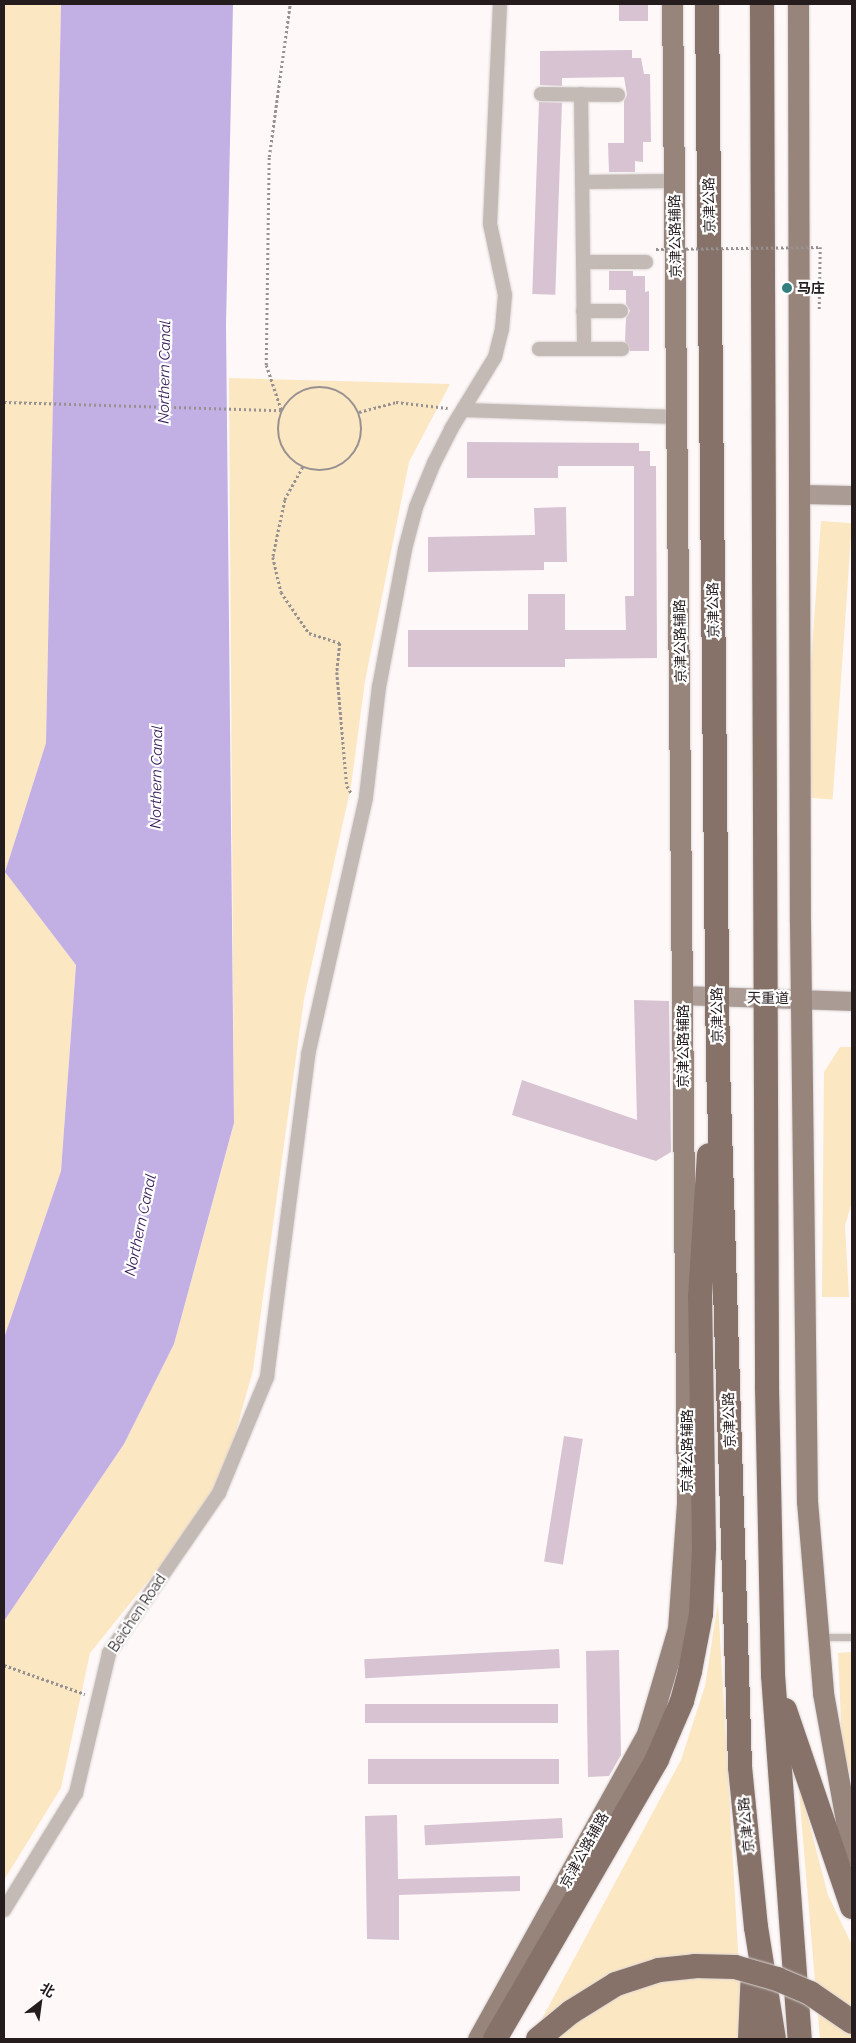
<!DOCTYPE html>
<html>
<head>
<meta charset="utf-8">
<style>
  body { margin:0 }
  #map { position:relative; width:856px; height:2043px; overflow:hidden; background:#fef8f8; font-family:Raleway,"Noto Sans SC",sans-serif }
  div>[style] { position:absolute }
  .green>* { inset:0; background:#fce7c3; transform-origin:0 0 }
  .water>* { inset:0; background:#c2afe4 }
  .building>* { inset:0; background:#d7c3d1; transform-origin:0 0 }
  .path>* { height:2.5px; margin-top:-1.25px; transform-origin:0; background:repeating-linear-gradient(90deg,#989191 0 2.5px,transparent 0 5px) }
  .path>.ring { margin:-1.25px; padding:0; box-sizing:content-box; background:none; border:2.5px solid #989191; border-radius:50% }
  .roads { filter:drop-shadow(0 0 1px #dbd5d5) drop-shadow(0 0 1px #dbd5d5) }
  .lane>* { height:7px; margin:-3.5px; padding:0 3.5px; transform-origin:3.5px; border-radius:3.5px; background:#c4bab5 }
  .street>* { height:14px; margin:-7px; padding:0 7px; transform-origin:7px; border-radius:7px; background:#c4bab5 }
  .secondary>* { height:19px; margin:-9.5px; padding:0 9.5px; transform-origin:9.5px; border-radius:9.5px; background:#aa9b94 }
  .primary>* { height:21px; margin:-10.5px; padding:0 10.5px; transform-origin:10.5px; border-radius:10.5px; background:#97857c }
  .highway>* { height:24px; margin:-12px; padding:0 12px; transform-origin:12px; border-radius:12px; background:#867268 }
  .path-bridge>* { height:2.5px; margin-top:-1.25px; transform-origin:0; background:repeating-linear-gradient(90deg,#989191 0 2.5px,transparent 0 5px) }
  .bridges { filter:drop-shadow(0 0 1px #dbd5d5) drop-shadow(0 0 1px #dbd5d5) }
  .highway-bridge>* { height:24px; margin:-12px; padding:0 12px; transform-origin:12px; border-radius:12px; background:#867268 }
  .dots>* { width:14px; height:14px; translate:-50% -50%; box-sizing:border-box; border:2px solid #fff; border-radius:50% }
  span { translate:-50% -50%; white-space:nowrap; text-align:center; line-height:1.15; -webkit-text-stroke:4.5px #fff; paint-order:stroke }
  .street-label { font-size:14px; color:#251c1d }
  .poi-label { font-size:14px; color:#251c1d; font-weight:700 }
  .left { translate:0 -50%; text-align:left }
  .water-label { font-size:15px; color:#371a58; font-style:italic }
  .frame { position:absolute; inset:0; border:5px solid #251c1d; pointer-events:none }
  .north { position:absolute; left:15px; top:1978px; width:50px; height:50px; -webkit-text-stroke:4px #fff; paint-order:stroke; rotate:30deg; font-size:14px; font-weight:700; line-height:20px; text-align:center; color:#251c1d }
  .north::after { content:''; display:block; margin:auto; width:18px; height:22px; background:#251c1d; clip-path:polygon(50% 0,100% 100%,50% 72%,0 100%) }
</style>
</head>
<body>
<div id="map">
  <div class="green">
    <div style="clip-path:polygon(4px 4px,61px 4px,46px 743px,5px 872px,76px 965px,61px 1171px,4px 1338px)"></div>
    <div style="clip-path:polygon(229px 378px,450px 384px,409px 462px,365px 681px,351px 786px,304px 999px,253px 1370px,219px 1493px,90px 1653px,61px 1788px,4px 1880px,4px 1621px,124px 1444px,174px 1344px,234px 1124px)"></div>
    <div style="left:821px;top:521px;width:31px;height:277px;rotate:4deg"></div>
    <div style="clip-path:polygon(840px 1047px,852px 1047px,852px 1202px,845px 1226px,849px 1297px,822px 1297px,824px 1072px)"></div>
    <div style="clip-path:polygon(718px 1602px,743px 2037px,787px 2039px,531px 2039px,681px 1760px,705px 1686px)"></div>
    <div style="clip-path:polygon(852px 1652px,852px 1782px,842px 1744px,838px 1653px)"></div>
    <div style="clip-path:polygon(798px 1780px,828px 1895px,852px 1945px,852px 2039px,820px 2039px)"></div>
  </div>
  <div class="water">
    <div style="clip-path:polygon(61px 4px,233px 4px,226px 324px,234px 1123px,174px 1344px,124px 1444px,4px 1621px,4px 1338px,61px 1171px,76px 965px,5px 872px,46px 743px)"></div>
  </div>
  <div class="building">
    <div style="left:619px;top:4px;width:29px;height:17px"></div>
    <div style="clip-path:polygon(632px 50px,632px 58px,641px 58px,644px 74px,650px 74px,651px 142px,643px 142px,643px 162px,635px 161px,635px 172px,609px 172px,608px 143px,624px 143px,624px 101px,627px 95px,624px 77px,562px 78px,562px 86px,540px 85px,540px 51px)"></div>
    <div style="left:539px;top:102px;width:23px;height:192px;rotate:2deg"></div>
    <div style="clip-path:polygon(609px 271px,633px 271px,633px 276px,645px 276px,645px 292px,649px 291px,649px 351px,630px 351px,625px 341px,626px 318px,630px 311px,626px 304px,626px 290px,609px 290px)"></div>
    <div style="clip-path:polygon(467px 442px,639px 443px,639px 451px,650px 451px,650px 466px,656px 466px,657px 658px,565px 659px,565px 667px,408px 667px,408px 630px,528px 630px,528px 594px,565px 594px,565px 630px,626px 630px,625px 596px,634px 596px,634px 466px,558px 466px,558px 478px,467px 478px)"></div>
    <div style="clip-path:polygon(566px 507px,567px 562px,544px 562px,544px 570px,428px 572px,428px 537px,535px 535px,534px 508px)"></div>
    <div style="clip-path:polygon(634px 1000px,669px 1001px,671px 1152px,656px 1161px,512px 1115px,522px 1080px,637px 1120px)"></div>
    <div style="left:564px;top:1436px;width:19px;height:127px;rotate:9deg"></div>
    <div style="left:559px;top:1649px;width:19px;height:195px;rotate:87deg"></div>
    <div style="clip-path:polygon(619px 1650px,621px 1755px,609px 1776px,588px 1777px,586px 1651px)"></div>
    <div style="left:365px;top:1704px;width:193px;height:19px"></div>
    <div style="left:559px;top:1759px;width:25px;height:191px;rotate:90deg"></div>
    <div style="clip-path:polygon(397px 1815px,398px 1879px,520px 1876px,520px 1891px,399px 1895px,399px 1940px,367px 1939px,365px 1816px)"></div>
    <div style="left:562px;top:1818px;width:20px;height:138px;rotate:87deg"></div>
  </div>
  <div class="path">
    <div style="left:819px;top:309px;width:62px;rotate:-89.1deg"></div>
    <div class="ring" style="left:278px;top:387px;width:81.5px;height:81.5px"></div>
    <div style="left:4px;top:402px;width:277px;rotate:1.7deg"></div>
    <div style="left:281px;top:410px;width:47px;rotate:-108.4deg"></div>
    <div style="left:266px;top:365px;width:208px;rotate:-89.2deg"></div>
    <div style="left:269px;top:157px;width:154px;rotate:-82.2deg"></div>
    <div style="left:359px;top:412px;width:38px;rotate:-15deg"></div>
    <div style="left:396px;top:402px;width:52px;rotate:6.6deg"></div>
    <div style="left:303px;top:467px;width:38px;rotate:119deg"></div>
    <div style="left:285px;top:500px;width:58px;rotate:101.9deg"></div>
    <div style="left:273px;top:557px;width:36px;rotate:77deg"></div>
    <div style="left:281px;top:592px;width:50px;rotate:55.7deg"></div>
    <div style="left:309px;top:633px;width:33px;rotate:18deg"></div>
    <div style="left:340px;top:643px;width:29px;rotate:96deg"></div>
    <div style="left:337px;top:672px;width:114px;rotate:85deg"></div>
    <div style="left:347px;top:786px;width:9px;rotate:58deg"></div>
    <div style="left:4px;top:1665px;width:86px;rotate:19.7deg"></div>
  </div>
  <div class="roads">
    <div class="lane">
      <div style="left:820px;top:1637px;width:32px"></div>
    </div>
    <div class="street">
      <div style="left:541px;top:94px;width:77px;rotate:0.7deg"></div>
      <div style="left:581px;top:94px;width:255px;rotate:89.3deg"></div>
      <div style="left:582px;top:182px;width:92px;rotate:-0.6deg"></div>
      <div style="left:583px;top:262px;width:63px"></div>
      <div style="left:583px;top:311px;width:38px"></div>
      <div style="left:539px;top:349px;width:83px"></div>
      <div style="left:463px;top:410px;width:215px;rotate:1.9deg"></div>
      <div style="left:4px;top:1910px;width:137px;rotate:-58.4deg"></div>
      <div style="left:76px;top:1793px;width:144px;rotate:-76.7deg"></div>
      <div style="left:109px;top:1653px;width:194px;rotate:-55.5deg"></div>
      <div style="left:219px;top:1493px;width:126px;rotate:-67.5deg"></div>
      <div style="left:267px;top:1377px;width:325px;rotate:-82.7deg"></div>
      <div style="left:308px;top:1055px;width:264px;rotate:-77.3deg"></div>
      <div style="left:366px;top:797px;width:111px;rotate:-83.3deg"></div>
      <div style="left:379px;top:687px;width:140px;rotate:-79.3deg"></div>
      <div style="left:405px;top:549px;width:43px;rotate:-75.3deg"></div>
      <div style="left:416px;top:507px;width:48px;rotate:-67.8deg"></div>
      <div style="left:434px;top:463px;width:38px;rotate:-63deg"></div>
      <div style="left:451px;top:429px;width:84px;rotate:-58.6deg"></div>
      <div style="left:495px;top:357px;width:29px;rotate:-76deg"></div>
      <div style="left:502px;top:329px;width:34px;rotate:-85deg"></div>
      <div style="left:505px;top:295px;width:73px;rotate:-101.9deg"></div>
      <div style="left:490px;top:224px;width:220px;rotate:-87.4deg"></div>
    </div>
    <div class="secondary">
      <div style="left:801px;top:494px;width:51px;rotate:1.1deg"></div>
      <div style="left:683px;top:995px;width:169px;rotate:2deg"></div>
    </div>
    <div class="primary">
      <div style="left:798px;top:4px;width:918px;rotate:89.88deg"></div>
      <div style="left:800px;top:922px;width:579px;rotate:89.31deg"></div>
      <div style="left:807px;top:1501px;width:193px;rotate:85.2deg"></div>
      <div style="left:823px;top:1693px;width:164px;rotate:79.8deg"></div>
      <div style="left:478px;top:2039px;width:349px;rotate:-61deg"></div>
      <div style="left:647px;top:1734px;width:109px;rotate:-73.6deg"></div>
      <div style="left:678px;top:1629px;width:127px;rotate:-85.9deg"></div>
      <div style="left:687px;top:1502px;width:1498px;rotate:-90.57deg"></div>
    </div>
    <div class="highway">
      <div style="left:707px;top:4px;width:1062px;rotate:89.41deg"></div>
      <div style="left:718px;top:1066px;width:701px;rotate:88.2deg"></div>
      <div style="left:740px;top:1767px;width:161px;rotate:84.3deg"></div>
      <div style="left:756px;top:1927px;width:113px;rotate:80.9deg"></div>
      <div style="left:762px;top:4px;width:1383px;rotate:89.79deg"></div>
      <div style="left:767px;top:1387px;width:288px;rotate:88.8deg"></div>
      <div style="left:773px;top:1675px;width:365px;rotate:85.8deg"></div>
      <div style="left:785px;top:1710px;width:208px;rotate:71.2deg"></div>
      <div style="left:495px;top:2039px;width:323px;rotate:-59.9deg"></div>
      <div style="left:657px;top:1759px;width:63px;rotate:-66.7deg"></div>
      <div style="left:682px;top:1701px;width:31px;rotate:-75deg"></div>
      <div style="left:690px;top:1671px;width:58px;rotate:-79.1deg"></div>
      <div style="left:701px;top:1614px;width:67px;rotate:-87.4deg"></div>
      <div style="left:704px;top:1547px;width:250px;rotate:-90.9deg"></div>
      <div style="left:700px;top:1297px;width:142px;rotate:-86.4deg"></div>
      <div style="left:750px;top:2039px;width:70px;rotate:-87.5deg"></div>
    </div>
  </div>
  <div class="path-bridge">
    <div style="left:656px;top:249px;width:164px;rotate:-0.7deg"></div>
  </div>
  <div class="bridges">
    <div class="highway-bridge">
      <div style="left:538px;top:2039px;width:43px;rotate:-39.3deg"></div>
      <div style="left:571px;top:2012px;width:53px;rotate:-31.9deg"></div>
      <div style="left:616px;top:1984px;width:45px;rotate:-18deg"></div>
      <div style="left:659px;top:1970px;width:36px;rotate:-6deg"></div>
      <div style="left:695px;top:1966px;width:40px;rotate:1.4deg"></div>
      <div style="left:735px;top:1967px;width:44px;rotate:15.9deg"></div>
      <div style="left:777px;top:1979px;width:36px;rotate:23deg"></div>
      <div style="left:810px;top:1993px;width:51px;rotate:34.6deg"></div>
    </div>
  </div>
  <div class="dots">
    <div style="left:787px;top:288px;background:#357e80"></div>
  </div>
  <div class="street-label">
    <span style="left:709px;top:205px;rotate:-91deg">京津公路</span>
    <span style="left:675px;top:236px;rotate:-91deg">京津公路辅路</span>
    <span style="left:713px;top:610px;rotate:-91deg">京津公路</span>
    <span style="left:680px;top:641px;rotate:-91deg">京津公路辅路</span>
    <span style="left:768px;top:998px;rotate:1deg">天重道</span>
    <span style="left:717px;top:1015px;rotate:-91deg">京津公路</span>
    <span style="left:683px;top:1046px;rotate:-90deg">京津公路辅路</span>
    <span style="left:729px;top:1420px;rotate:-92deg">京津公路</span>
    <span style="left:687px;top:1451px;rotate:-90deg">京津公路辅路</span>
    <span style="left:137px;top:1613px;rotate:-56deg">Beichen Road</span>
    <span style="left:746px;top:1825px;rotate:-96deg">京津公路</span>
    <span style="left:584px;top:1850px;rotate:-61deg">京津公路辅路</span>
  </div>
  <div class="poi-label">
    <span class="left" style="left:797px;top:288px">马庄</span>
  </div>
  <div class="water-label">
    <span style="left:165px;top:372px;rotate:-89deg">Northern Canal</span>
    <span style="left:157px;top:777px;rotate:-89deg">Northern Canal</span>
    <span style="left:141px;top:1225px;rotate:-78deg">Northern Canal</span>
  </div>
  <div class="frame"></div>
  <div class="north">北</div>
</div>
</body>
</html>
